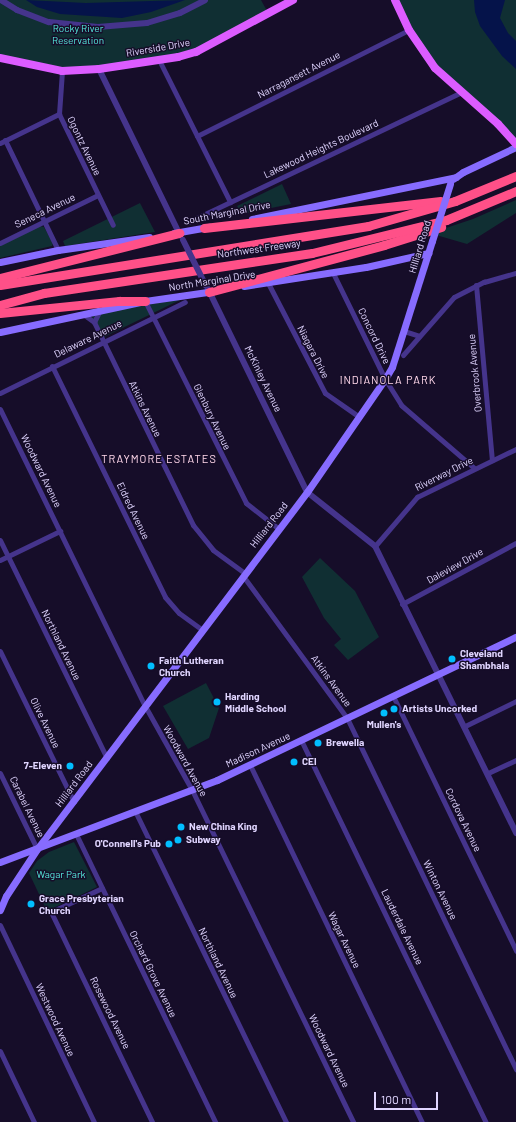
<!DOCTYPE html>
<html>
<head>
<meta charset="utf-8">
<style>
  body { margin:0 }
  #map { position:relative; width:516px; height:1122px; overflow:hidden; background:#160d29; font-family:Barlow,sans-serif }
  div>[style] { position:absolute }
  .green>* { inset:0; background:#102f33 }
  .water>* { inset:0; background:#05134a }
  .minor>* { height:5px; margin:-2.5px; padding:0 2.5px; transform-origin:2.5px; border-radius:2.5px; background:#45348c }
  .tertiary>* { height:6px; margin:-3px; padding:0 3px; transform-origin:3px; border-radius:3px; background:#45348c }
  .secondary>* { height:7px; margin:-3.5px; padding:0 3.5px; transform-origin:3.5px; border-radius:3.5px; background:#876cff }
  .primary>* { height:8px; margin:-4px; padding:0 4px; transform-origin:4px; border-radius:4px; background:#dc5cff }
  .motorway>* { height:9px; margin:-4.5px; padding:0 4.5px; transform-origin:4.5px; border-radius:4.5px; background:#ff5088 }
  .tertiary-bridge>* { height:6px; margin:-3px; padding:0 3px; transform-origin:3px; border-radius:3px; background:#45348c }
  .secondary-bridge>* { height:7px; margin:-3.5px; padding:0 3.5px; transform-origin:3.5px; border-radius:3.5px; background:#876cff }
  .dots>* { width:11px; height:11px; translate:-50% -50%; box-sizing:border-box; border:2px solid #160d29; border-radius:50% }
  span { translate:-50% -50%; white-space:nowrap; text-align:center; line-height:1.15; -webkit-text-stroke:3px #160d29; paint-order:stroke }
  .park-label { font-size:10px; color:#55ebdd }
  .street-label { font-size:10px; color:#e0d5ff }
  .poi-label { font-size:10px; color:#e0d5ff; font-weight:700 }
  .left { translate:0 -50%; text-align:left }
  .right { translate:-100% -50%; text-align:right }
  .neighbourhood-label { font-size:11px; color:#ffd7ea; letter-spacing:1px }
  .scale { position:absolute; left:374px; top:1092px; width:64px; height:18px; box-sizing:border-box; border:2px solid #e0d5ff; border-top:0; padding-left:5px; font-size:12px; line-height:14px; white-space:nowrap; color:#e0d5ff; -webkit-text-stroke:3px #160d29; paint-order:stroke }
</style>
</head>
<body>
<div id="map">
  <div class="green">
    <div style="clip-path:polygon(0 0,261px 0,267px 11px,187px 53px,101px 67px,68px 68px,0 56px)"></div>
    <div style="clip-path:polygon(397px 0,516px 0,516px 146px,434px 68px)"></div>
    <div style="clip-path:polygon(282px 184px,291px 204px,242px 214px,237px 206px)"></div>
    <div style="clip-path:polygon(516px 200px,516px 213px,467px 244px,436px 235px,437px 231px,473px 219px)"></div>
    <div style="clip-path:polygon(140px 203px,155px 232px,65px 246px,63px 241px)"></div>
    <div style="clip-path:polygon(40px 226px,44px 227px,53px 243px,52px 246px,0 258px,0 246px)"></div>
    <div style="clip-path:polygon(182px 299px,102px 338px,92px 318px,94px 314px)"></div>
    <div style="clip-path:polygon(320px 558px,355px 591px,379px 637px,348px 660px,334px 645px,341px 639px,324px 618px,302px 577px)"></div>
    <div style="clip-path:polygon(206px 683px,219px 708px,209px 738px,188px 749px,163px 706px)"></div>
    <div style="clip-path:polygon(74px 842px,97px 887px,47px 911px,29px 873px,37px 861px,49px 852px)"></div>
  </div>
  <div class="water">
    <div style="clip-path:polygon(26px 0,86px 3px,185px 0,151px 12px,122px 18px,60px 14px,37px 7px)"></div>
    <div style="clip-path:polygon(474px 0,505px 0,500px 18px,508px 33px,516px 41px,516px 69px,502px 56px,480px 26px,475px 12px)"></div>
  </div>
  <div class="minor">
    <div style="left:159px;top:60px;width:159px;rotate:63.4deg"></div>
    <div style="left:62px;top:71px;width:43px;rotate:94deg"></div>
    <div style="left:59px;top:114px;width:123px;rotate:64.1deg"></div>
    <div style="left:197px;top:136px;width:237px;rotate:-26.6deg"></div>
    <div style="left:5px;top:140px;width:122px;rotate:64.3deg"></div>
    <div style="left:0;top:143px;width:66px;rotate:-26.2deg"></div>
    <div style="left:188px;top:222px;width:303px;rotate:-25.4deg"></div>
    <div style="left:0;top:243px;width:109px;rotate:-26.1deg"></div>
    <div style="left:333px;top:273px;width:118px;rotate:63.9deg"></div>
    <div style="left:385px;top:379px;width:31px;rotate:58deg"></div>
    <div style="left:401px;top:405px;width:96px;rotate:40.8deg"></div>
    <div style="left:268px;top:283px;width:124px;rotate:62.6deg"></div>
    <div style="left:325px;top:393px;width:40px;rotate:34.9deg"></div>
    <div style="left:476px;top:285px;width:176px;rotate:84.8deg"></div>
    <div style="left:145px;top:301px;width:226px;rotate:63.4deg"></div>
    <div style="left:246px;top:503px;width:42px;rotate:38.2deg"></div>
    <div style="left:83px;top:314px;width:14px;rotate:36deg"></div>
    <div style="left:94px;top:322px;width:226px;rotate:64deg"></div>
    <div style="left:193px;top:525px;width:32px;rotate:51deg"></div>
    <div style="left:213px;top:550px;width:39px;rotate:36deg"></div>
    <div style="left:94px;top:322px;width:11px;rotate:-63deg"></div>
    <div style="left:404px;top:331px;width:16px;rotate:18deg"></div>
    <div style="left:403px;top:355px;width:77px;rotate:-48.7deg"></div>
    <div style="left:454px;top:297px;width:34px;rotate:-27deg"></div>
    <div style="left:484px;top:282px;width:33px;rotate:-16deg"></div>
    <div style="left:52px;top:366px;width:257px;rotate:63.9deg"></div>
    <div style="left:165px;top:597px;width:21px;rotate:49deg"></div>
    <div style="left:179px;top:613px;width:29px;rotate:36deg"></div>
    <div style="left:0;top:393px;width:206px;rotate:-26.2deg"></div>
    <div style="left:0;top:409px;width:331px;rotate:64deg"></div>
    <div style="left:145px;top:706px;width:96px;rotate:60.8deg"></div>
    <div style="left:192px;top:790px;width:369px;rotate:64.1deg"></div>
    <div style="left:0;top:540px;width:243px;rotate:63.9deg"></div>
    <div style="left:375px;top:546px;width:65px;rotate:-49.4deg"></div>
    <div style="left:417px;top:497px;width:110px;rotate:-25.9deg"></div>
    <div style="left:0;top:560px;width:67px;rotate:-25.8deg"></div>
    <div style="left:243px;top:576px;width:176px;rotate:53.8deg"></div>
    <div style="left:347px;top:718px;width:390px;rotate:64.3deg"></div>
    <div style="left:402px;top:604px;width:129px;rotate:-28.2deg"></div>
    <div style="left:0;top:651px;width:168px;rotate:63.9deg"></div>
    <div style="left:393px;top:696px;width:283px;rotate:64.2deg"></div>
    <div style="left:465px;top:726px;width:57px;rotate:-26.1deg"></div>
    <div style="left:301px;top:740px;width:424px;rotate:64.2deg"></div>
    <div style="left:250px;top:765px;width:396px;rotate:64.3deg"></div>
    <div style="left:0;top:773px;width:85px;rotate:64deg"></div>
    <div style="left:488px;top:773px;width:31px;rotate:-25deg"></div>
    <div style="left:135px;top:811px;width:346px;rotate:64.1deg"></div>
    <div style="left:76px;top:834px;width:320px;rotate:64.2deg"></div>
    <div style="left:102px;top:888px;width:56px;rotate:154.8deg"></div>
    <div style="left:51px;top:912px;width:233px;rotate:64.3deg"></div>
    <div style="left:0;top:925px;width:218px;rotate:64.5deg"></div>
    <div style="left:0;top:1051px;width:79px;rotate:64.4deg"></div>
  </div>
  <div class="tertiary">
    <div style="left:1px;top:0;width:19px;rotate:32deg"></div>
    <div style="left:17px;top:10px;width:34px;rotate:21deg"></div>
    <div style="left:49px;top:22px;width:49px;rotate:5.8deg"></div>
    <div style="left:98px;top:27px;width:49px;rotate:-4.7deg"></div>
    <div style="left:147px;top:23px;width:34px;rotate:-17deg"></div>
    <div style="left:180px;top:13px;width:28px;rotate:-27deg"></div>
    <div style="left:99px;top:69px;width:185px;rotate:64deg"></div>
    <div style="left:208px;top:289px;width:226px;rotate:64deg"></div>
    <div style="left:307px;top:492px;width:87px;rotate:38.5deg"></div>
    <div style="left:375px;top:546px;width:320px;rotate:63.8deg"></div>
  </div>
  <div class="secondary">
    <div style="left:453px;top:179px;width:12px;rotate:-35deg"></div>
    <div style="left:463px;top:172px;width:59px;rotate:-25.3deg"></div>
    <div style="left:252px;top:219px;width:208px;rotate:-11.6deg"></div>
    <div style="left:174px;top:233px;width:36px;rotate:-10deg"></div>
    <div style="left:0;top:262px;width:59px;rotate:-11.7deg"></div>
    <div style="left:58px;top:250px;width:92px;rotate:-8.1deg"></div>
    <div style="left:244px;top:286px;width:123px;rotate:-8.9deg"></div>
    <div style="left:366px;top:267px;width:64px;rotate:-12.7deg"></div>
    <div style="left:0;top:332px;width:148px;rotate:-12.1deg"></div>
    <div style="left:145px;top:301px;width:70px;rotate:-8.2deg"></div>
    <div style="left:0;top:862px;width:232px;rotate:-20.7deg"></div>
    <div style="left:217px;top:780px;width:331px;rotate:-25.6deg"></div>
    <div style="left:0;top:910px;width:15px;rotate:-67deg"></div>
    <div style="left:6px;top:896px;width:56px;rotate:-56.6deg"></div>
    <div style="left:37px;top:849px;width:448px;rotate:-52.9deg"></div>
    <div style="left:307px;top:492px;width:137px;rotate:-55.4deg"></div>
    <div style="left:385px;top:379px;width:14px;rotate:-60deg"></div>
    <div style="left:392px;top:367px;width:132px;rotate:-72.4deg"></div>
  </div>
  <div class="primary">
    <div style="left:395px;top:0;width:33px;rotate:65deg"></div>
    <div style="left:409px;top:30px;width:46px;rotate:55.6deg"></div>
    <div style="left:435px;top:68px;width:84px;rotate:41.6deg"></div>
    <div style="left:498px;top:124px;width:27px;rotate:48deg"></div>
    <div style="left:0;top:58px;width:63px;rotate:11.8deg"></div>
    <div style="left:62px;top:71px;width:37px;rotate:-3deg"></div>
    <div style="left:99px;top:69px;width:80px;rotate:-8.6deg"></div>
    <div style="left:178px;top:57px;width:19px;rotate:-16deg"></div>
    <div style="left:196px;top:52px;width:110px;rotate:-28.2deg"></div>
  </div>
  <div class="motorway">
    <div style="left:204px;top:228px;width:238px;rotate:-6.5deg"></div>
    <div style="left:0;top:278px;width:185px;rotate:-14.1deg"></div>
    <div style="left:0;top:285px;width:373px;rotate:-9.1deg"></div>
    <div style="left:368px;top:226px;width:91px;rotate:-16deg"></div>
    <div style="left:455px;top:201px;width:66px;rotate:-22.3deg"></div>
    <div style="left:209px;top:292px;width:181px;rotate:-15deg"></div>
    <div style="left:384px;top:245px;width:60px;rotate:-17.5deg"></div>
    <div style="left:0;top:305px;width:46px;rotate:-15.3deg"></div>
    <div style="left:44px;top:293px;width:271px;rotate:-8.5deg"></div>
    <div style="left:312px;top:253px;width:138px;rotate:-13.8deg"></div>
    <div style="left:446px;top:220px;width:76px;rotate:-22.5deg"></div>
    <div style="left:0;top:313px;width:120px;rotate:-5.8deg"></div>
    <div style="left:119px;top:301px;width:26px"></div>
  </div>
  <div class="tertiary-bridge">
    <div style="left:183px;top:240px;width:51px;rotate:63.4deg"></div>
  </div>
  <div class="secondary-bridge">
    <div style="left:432px;top:241px;width:60px;rotate:-72.5deg"></div>
  </div>
  <div class="dots">
    <div style="left:452px;top:659px;background:#01beff"></div>
    <div style="left:151px;top:666px;background:#01beff"></div>
    <div style="left:217px;top:702px;background:#01beff"></div>
    <div style="left:394px;top:709px;background:#01beff"></div>
    <div style="left:384px;top:713px;background:#01beff"></div>
    <div style="left:318px;top:743px;background:#01beff"></div>
    <div style="left:294px;top:762px;background:#01beff"></div>
    <div style="left:70px;top:766px;background:#01beff"></div>
    <div style="left:181px;top:827px;background:#01beff"></div>
    <div style="left:178px;top:840px;background:#01beff"></div>
    <div style="left:169px;top:844px;background:#01beff"></div>
    <div style="left:31px;top:904px;background:#01beff"></div>
  </div>
  <div class="park-label">
    <span style="left:78px;top:34px">Rocky River<br>Reservation</span>
    <span style="left:61px;top:875px">Wagar Park</span>
  </div>
  <div class="street-label">
    <span style="left:158px;top:48px;rotate:-10deg">Riverside Drive</span>
    <span style="left:299px;top:75px;rotate:-27deg">Narragansett Avenue</span>
    <span style="left:84px;top:146px;rotate:64deg">Ogontz Avenue</span>
    <span style="left:321px;top:149px;rotate:-25deg">Lakewood Heights Boulevard</span>
    <span style="left:45px;top:211px;rotate:-26deg">Seneca Avenue</span>
    <span style="left:227px;top:213px;rotate:-11deg">South Marginal Drive</span>
    <span style="left:420px;top:247px;rotate:-73deg">Hilliard Road</span>
    <span style="left:259px;top:249px;rotate:-8deg">Northwest Freeway</span>
    <span style="left:212px;top:281px;rotate:-9deg">North Marginal Drive</span>
    <span style="left:374px;top:336px;rotate:64deg">Concord Drive</span>
    <span style="left:88px;top:339px;rotate:-26deg">Delaware Avenue</span>
    <span style="left:313px;top:352px;rotate:63deg">Niagara Drive</span>
    <span style="left:475px;top:373px;rotate:-95deg">Overbrook Avenue</span>
    <span style="left:263px;top:379px;rotate:64deg">McKinley Avenue</span>
    <span style="left:145px;top:409px;rotate:64deg">Atkins Avenue</span>
    <span style="left:212px;top:417px;rotate:64deg">Glenbury Avenue</span>
    <span style="left:41px;top:471px;rotate:64deg">Woodward Avenue</span>
    <span style="left:444px;top:474px;rotate:-27deg">Riverway Drive</span>
    <span style="left:133px;top:511px;rotate:64deg">Eldred Avenue</span>
    <span style="left:269px;top:525px;rotate:-52deg">Hilliard Road</span>
    <span style="left:455px;top:566px;rotate:-29deg">Daleview Drive</span>
    <span style="left:61px;top:645px;rotate:64deg">Northland Avenue</span>
    <span style="left:331px;top:681px;rotate:54deg">Atkins Avenue</span>
    <span style="left:45px;top:723px;rotate:64deg">Olive Avenue</span>
    <span style="left:258px;top:750px;rotate:-25deg">Madison Avenue</span>
    <span style="left:185px;top:761px;rotate:61deg">Woodward Avenue</span>
    <span style="left:74px;top:784px;rotate:-53deg">Hilliard Road</span>
    <span style="left:27px;top:807px;rotate:64deg">Carabel Avenue</span>
    <span style="left:463px;top:820px;rotate:64deg">Cordova Avenue</span>
    <span style="left:440px;top:890px;rotate:64deg">Winton Avenue</span>
    <span style="left:402px;top:927px;rotate:64deg">Lauderdale Avenue</span>
    <span style="left:344px;top:940px;rotate:64deg">Wagar Avenue</span>
    <span style="left:218px;top:963px;rotate:64deg">Northland Avenue</span>
    <span style="left:153px;top:974px;rotate:64deg">Orchard Grove Avenue</span>
    <span style="left:110px;top:1013px;rotate:64deg">Rosewood Avenue</span>
    <span style="left:55px;top:1020px;rotate:65deg">Westwood Avenue</span>
    <span style="left:329px;top:1051px;rotate:64deg">Woodward Avenue</span>
  </div>
  <div class="poi-label">
    <span class="left" style="left:460px;top:659px">Cleveland<br>Shambhala</span>
    <span class="left" style="left:159px;top:666px">Faith Lutheran<br>Church</span>
    <span class="left" style="left:225px;top:702px">Harding<br>Middle School</span>
    <span class="left" style="left:402px;top:709px">Artists Uncorked</span>
    <span style="left:384px;top:725px">Mullen's</span>
    <span class="left" style="left:326px;top:743px">Brewella</span>
    <span class="left" style="left:302px;top:762px">CEI</span>
    <span class="right" style="left:62px;top:766px">7-Eleven</span>
    <span class="left" style="left:189px;top:827px">New China King</span>
    <span class="left" style="left:186px;top:840px">Subway</span>
    <span class="right" style="left:161px;top:844px">O'Connell's Pub</span>
    <span class="left" style="left:39px;top:904px">Grace Presbyterian<br>Church</span>
  </div>
  <div class="neighbourhood-label">
    <span style="left:388px;top:380px">INDIANOLA PARK</span>
    <span style="left:159px;top:459px">TRAYMORE ESTATES</span>
  </div>
  <div class="scale">100 m</div>
</div>
</body>
</html>
